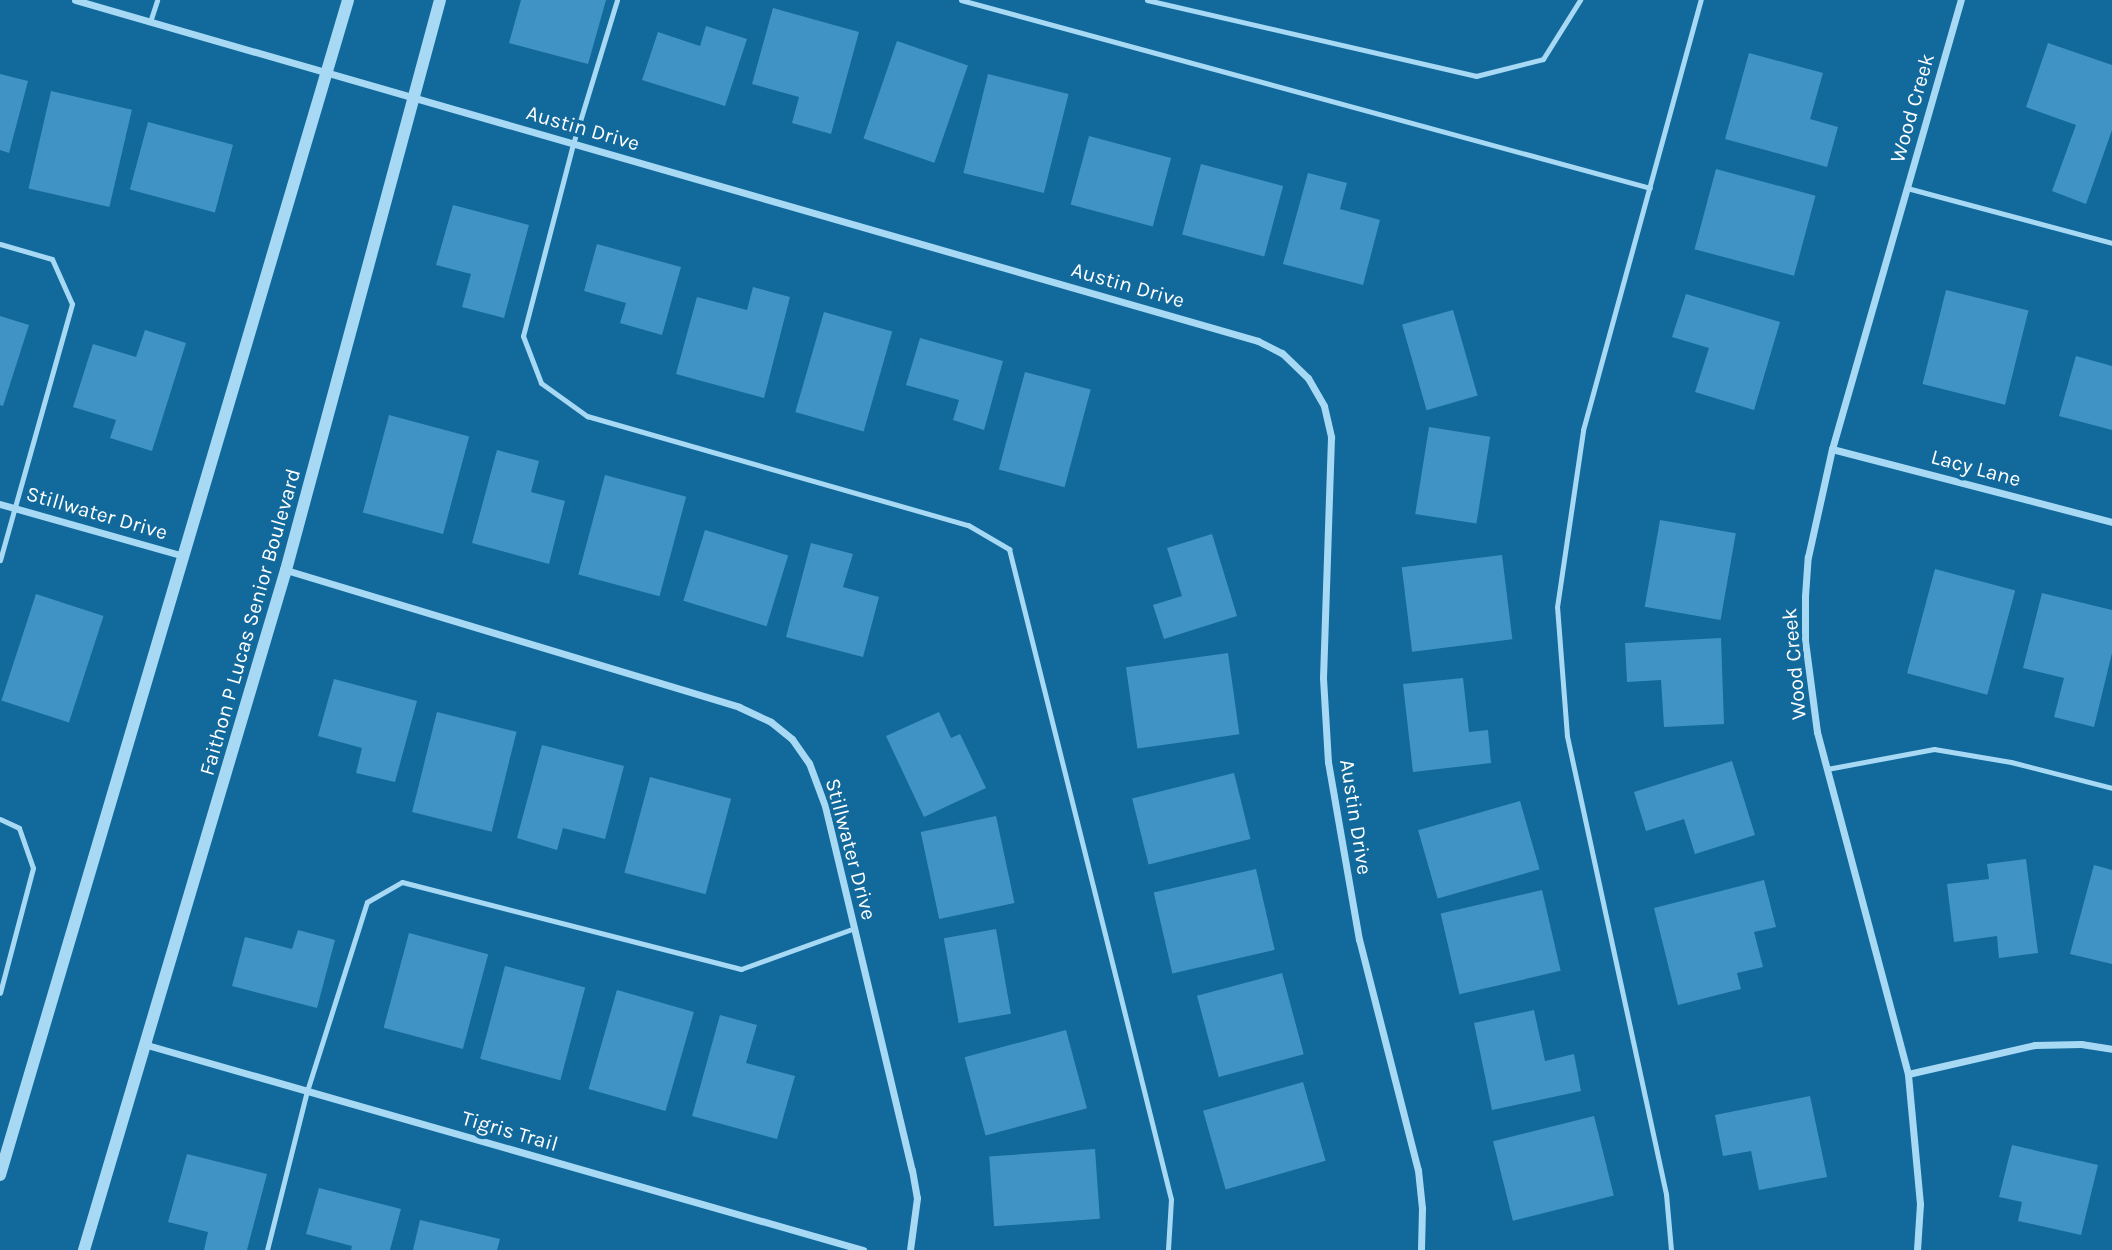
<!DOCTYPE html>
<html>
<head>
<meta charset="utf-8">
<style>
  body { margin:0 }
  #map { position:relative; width:2112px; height:1250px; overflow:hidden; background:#12699c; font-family:Karla,sans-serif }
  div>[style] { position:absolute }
  .building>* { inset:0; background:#4094c5; transform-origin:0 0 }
  .service>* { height:5px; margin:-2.5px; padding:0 2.5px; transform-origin:2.5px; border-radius:2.5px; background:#a7d9f4 }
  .minor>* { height:7px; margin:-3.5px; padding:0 3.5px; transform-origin:3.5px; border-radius:3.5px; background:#a7d9f4 }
  .tertiary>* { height:12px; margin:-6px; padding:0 6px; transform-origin:6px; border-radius:6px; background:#a7d9f4 }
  span { translate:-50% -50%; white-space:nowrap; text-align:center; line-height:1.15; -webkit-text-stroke:7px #12699c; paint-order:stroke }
  .street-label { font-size:21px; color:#fff }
</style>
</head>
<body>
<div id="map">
  <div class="building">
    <div style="clip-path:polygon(521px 0,606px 0,588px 64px,509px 43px)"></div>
    <div style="clip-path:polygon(773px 8px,859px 32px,831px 134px,792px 123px,799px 97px,752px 84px)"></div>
    <div style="clip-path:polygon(706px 26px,747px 39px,725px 106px,642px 80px,658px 32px,700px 46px)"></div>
    <div style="left:897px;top:41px;width:75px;height:103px;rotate:19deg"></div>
    <div style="clip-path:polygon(2048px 43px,2112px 65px,2112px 130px,2086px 204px,2052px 191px,2076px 125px,2026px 107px)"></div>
    <div style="clip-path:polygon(1749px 53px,1823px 73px,1810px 119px,1838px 127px,1827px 167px,1725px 139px)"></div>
    <div style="clip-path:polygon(0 74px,28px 81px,9px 153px,0 150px)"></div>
    <div style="left:988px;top:74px;width:83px;height:102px;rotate:14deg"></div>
    <div style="left:51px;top:91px;width:83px;height:100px;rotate:13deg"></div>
    <div style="left:148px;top:122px;width:88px;height:70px;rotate:15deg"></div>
    <div style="left:1089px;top:136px;width:85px;height:71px;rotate:15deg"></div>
    <div style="left:1201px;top:164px;width:85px;height:73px;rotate:15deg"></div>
    <div style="left:1716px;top:169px;width:103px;height:83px;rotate:15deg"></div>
    <div style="clip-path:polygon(1308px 173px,1347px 183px,1340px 209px,1380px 220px,1363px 285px,1283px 264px)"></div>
    <div style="clip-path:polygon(453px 205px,529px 225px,504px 318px,462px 307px,471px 274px,436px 265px)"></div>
    <div style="clip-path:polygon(597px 244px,681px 267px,662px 335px,620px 323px,626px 303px,584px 291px)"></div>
    <div style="clip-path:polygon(753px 287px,790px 297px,764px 398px,676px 374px,697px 297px,747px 310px)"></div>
    <div style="left:1946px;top:290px;width:85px;height:97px;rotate:14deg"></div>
    <div style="clip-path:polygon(1686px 294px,1780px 322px,1754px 410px,1695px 392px,1709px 348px,1672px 337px)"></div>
    <div style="left:1453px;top:310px;width:89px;height:53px;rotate:74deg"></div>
    <div style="left:824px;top:312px;width:71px;height:104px;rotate:16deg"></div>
    <div style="clip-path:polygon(0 316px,29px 325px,3px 406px,0 405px)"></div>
    <div style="clip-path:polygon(145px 330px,186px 343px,152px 451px,110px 438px,116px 420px,73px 407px,93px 344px,136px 357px)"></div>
    <div style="clip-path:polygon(920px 338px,1003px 361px,984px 430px,953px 420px,959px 400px,906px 385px)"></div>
    <div style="clip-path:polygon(2076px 356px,2112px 366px,2112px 430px,2059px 416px)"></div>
    <div style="left:1025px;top:372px;width:68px;height:101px;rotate:15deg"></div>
    <div style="left:389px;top:415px;width:83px;height:101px;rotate:15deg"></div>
    <div style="left:1429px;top:427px;width:62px;height:88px;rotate:9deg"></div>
    <div style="clip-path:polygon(497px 450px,539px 461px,531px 492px,565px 501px,549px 564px,472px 543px)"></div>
    <div style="left:605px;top:475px;width:84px;height:103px;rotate:15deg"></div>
    <div style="left:1660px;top:520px;width:77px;height:88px;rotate:10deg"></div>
    <div style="left:705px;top:530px;width:87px;height:74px;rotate:17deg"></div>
    <div style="clip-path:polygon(1212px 534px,1237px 616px,1164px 639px,1153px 605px,1182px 596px,1167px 548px)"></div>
    <div style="clip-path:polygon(811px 543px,853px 554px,843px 587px,879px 597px,863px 657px,786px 637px)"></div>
    <div style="left:1502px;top:555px;width:85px;height:101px;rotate:83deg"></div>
    <div style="left:1935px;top:569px;width:83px;height:108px;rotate:15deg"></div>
    <div style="clip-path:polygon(2042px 593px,2112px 610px,2112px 653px,2094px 727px,2054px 717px,2064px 678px,2023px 668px)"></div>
    <div style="left:36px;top:594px;width:71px;height:112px;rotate:18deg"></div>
    <div style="clip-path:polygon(1721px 638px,1724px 724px,1664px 727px,1661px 680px,1627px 682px,1625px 643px)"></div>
    <div style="left:1228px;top:653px;width:82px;height:103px;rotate:82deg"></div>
    <div style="clip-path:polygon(1463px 678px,1469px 732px,1488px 730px,1491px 763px,1413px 772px,1403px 684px)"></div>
    <div style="clip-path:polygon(334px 679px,417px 701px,395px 782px,356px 773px,362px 748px,318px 736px)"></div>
    <div style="left:437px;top:712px;width:82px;height:103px;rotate:14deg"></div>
    <div style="clip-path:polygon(939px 712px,951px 738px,960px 734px,986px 788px,924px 817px,886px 736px)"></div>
    <div style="clip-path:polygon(542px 745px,624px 766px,605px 839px,563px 828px,557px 850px,517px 838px)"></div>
    <div style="clip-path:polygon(1732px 761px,1755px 835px,1695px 854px,1684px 819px,1646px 831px,1634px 792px)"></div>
    <div style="left:1234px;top:773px;width:68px;height:105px;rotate:76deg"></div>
    <div style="left:650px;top:777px;width:84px;height:99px;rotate:15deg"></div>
    <div style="left:1520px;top:801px;width:71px;height:106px;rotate:74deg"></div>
    <div style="left:996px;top:816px;width:89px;height:77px;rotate:78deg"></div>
    <div style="clip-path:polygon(2026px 859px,2038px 953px,1999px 958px,1997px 936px,1954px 942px,1947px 884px,1989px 879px,1987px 864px)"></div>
    <div style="clip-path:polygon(2094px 865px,2112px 870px,2112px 964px,2070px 954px)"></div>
    <div style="left:1256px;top:869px;width:83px;height:105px;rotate:77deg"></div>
    <div style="clip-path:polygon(1764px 880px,1776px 927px,1754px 932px,1763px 967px,1737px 973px,1741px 989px,1678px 1005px,1654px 908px)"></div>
    <div style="left:1542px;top:890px;width:83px;height:104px;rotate:77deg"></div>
    <div style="left:996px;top:929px;width:86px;height:53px;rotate:80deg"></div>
    <div style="clip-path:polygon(298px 930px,335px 940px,317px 1008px,232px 986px,245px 937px,292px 949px)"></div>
    <div style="left:409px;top:933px;width:82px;height:98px;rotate:15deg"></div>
    <div style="left:505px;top:966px;width:83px;height:96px;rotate:15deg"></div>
    <div style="left:1282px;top:973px;width:84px;height:88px;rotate:75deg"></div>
    <div style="left:617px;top:990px;width:80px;height:103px;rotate:16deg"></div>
    <div style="clip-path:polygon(1534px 1010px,1545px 1061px,1574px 1054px,1581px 1091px,1492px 1110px,1474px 1023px)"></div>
    <div style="clip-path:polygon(720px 1015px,757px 1025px,746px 1063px,795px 1076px,777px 1139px,692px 1116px)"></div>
    <div style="left:1066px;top:1030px;width:81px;height:105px;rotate:75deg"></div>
    <div style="left:1303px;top:1082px;width:82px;height:104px;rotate:74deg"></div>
    <div style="clip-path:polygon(1810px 1096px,1827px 1177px,1759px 1190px,1751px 1151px,1723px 1156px,1715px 1115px)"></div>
    <div style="left:1594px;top:1116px;width:82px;height:104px;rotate:76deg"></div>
    <div style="clip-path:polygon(2012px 1145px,2098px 1165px,2081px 1235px,2018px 1221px,2022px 1202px,1999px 1197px)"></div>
    <div style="left:1095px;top:1149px;width:70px;height:106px;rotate:86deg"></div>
    <div style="clip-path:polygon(187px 1154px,267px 1174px,247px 1250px,204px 1250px,208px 1232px,168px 1222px)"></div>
    <div style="clip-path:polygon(319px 1188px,401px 1209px,390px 1250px,351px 1250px,352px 1246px,306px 1234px)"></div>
    <div style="clip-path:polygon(420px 1220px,500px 1239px,497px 1250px,413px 1250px)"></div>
  </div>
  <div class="service">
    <div style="left:617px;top:0;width:151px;rotate:107deg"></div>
    <div style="left:573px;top:144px;width:198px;rotate:104.6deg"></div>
    <div style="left:523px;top:336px;width:50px;rotate:69deg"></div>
    <div style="left:541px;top:383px;width:57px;rotate:35.7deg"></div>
    <div style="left:587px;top:416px;width:396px;rotate:16deg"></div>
    <div style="left:968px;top:525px;width:48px;rotate:30.3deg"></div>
    <div style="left:1009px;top:549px;width:670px;rotate:76.01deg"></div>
    <div style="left:1171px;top:1199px;width:51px;rotate:93.4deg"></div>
    <div style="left:961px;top:0;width:714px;rotate:15.26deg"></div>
    <div style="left:1147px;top:0;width:338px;rotate:13deg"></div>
    <div style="left:1476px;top:76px;width:69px;rotate:-14.2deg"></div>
    <div style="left:1543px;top:59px;width:70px;rotate:-57.9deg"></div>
    <div style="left:150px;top:22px;width:23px;rotate:-72deg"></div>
    <div style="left:1907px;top:188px;width:212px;rotate:15deg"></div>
    <div style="left:0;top:244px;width:54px;rotate:16.1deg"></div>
    <div style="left:52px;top:259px;width:49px;rotate:66deg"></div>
    <div style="left:72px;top:304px;width:266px;rotate:105.7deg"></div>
    <div style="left:1827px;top:769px;width:109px;rotate:-10.6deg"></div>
    <div style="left:1934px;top:749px;width:78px;rotate:9.6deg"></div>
    <div style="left:2011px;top:762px;width:104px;rotate:14.4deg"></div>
    <div style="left:0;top:819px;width:21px;rotate:25deg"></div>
    <div style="left:19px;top:828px;width:42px;rotate:70.7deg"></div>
    <div style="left:33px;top:868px;width:129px;rotate:104.8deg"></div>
    <div style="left:267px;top:1250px;width:164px;rotate:-75.9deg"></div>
    <div style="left:307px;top:1091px;width:198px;rotate:-72.4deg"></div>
    <div style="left:367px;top:902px;width:40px;rotate:-29.7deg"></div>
    <div style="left:402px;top:882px;width:350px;rotate:14.4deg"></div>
    <div style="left:741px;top:969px;width:121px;rotate:-19.8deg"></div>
    <div style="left:1671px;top:1250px;width:56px;rotate:-95.1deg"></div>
    <div style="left:1666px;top:1194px;width:469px;rotate:-102.2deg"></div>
    <div style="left:1567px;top:736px;width:129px;rotate:-94.4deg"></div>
    <div style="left:1557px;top:607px;width:179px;rotate:-81.6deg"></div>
    <div style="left:1583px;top:430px;width:446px;rotate:-74.7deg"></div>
  </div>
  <div class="minor">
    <div style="left:75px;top:0;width:1231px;rotate:16.08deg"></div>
    <div style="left:1258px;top:341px;width:27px;rotate:27deg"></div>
    <div style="left:1282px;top:353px;width:36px;rotate:44deg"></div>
    <div style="left:1308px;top:378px;width:32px;rotate:60deg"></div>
    <div style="left:1324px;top:406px;width:32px;rotate:77deg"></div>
    <div style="left:1331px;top:437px;width:241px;rotate:91.9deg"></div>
    <div style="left:1323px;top:678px;width:84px;rotate:86.6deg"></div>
    <div style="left:1328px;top:762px;width:180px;rotate:80.1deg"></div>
    <div style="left:1359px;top:939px;width:238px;rotate:75.7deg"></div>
    <div style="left:1418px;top:1170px;width:38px;rotate:84deg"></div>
    <div style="left:1422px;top:1208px;width:42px;rotate:91.4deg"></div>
    <div style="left:1832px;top:449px;width:289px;rotate:14.6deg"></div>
    <div style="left:0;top:504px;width:191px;rotate:15.8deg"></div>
    <div style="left:286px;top:570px;width:473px;rotate:16.8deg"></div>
    <div style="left:739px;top:707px;width:35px;rotate:25deg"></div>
    <div style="left:771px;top:722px;width:27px;rotate:39deg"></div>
    <div style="left:792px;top:739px;width:29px;rotate:55deg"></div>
    <div style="left:809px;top:763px;width:46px;rotate:69.6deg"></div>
    <div style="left:825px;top:806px;width:374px;rotate:76.6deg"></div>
    <div style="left:912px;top:1170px;width:28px;rotate:80deg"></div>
    <div style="left:917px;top:1198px;width:52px;rotate:97.7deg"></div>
    <div style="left:147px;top:1045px;width:745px;rotate:15.98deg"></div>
    <div style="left:1908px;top:1074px;width:130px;rotate:-12.9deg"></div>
    <div style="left:2035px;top:1045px;width:46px;rotate:-1.2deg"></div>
    <div style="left:2081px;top:1044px;width:31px;rotate:9deg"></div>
    <div style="left:1917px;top:1250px;width:46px;rotate:-86.3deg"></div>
    <div style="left:1920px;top:1204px;width:131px;rotate:-95.3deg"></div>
    <div style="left:1908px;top:1074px;width:354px;rotate:-104.9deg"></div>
    <div style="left:1817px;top:732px;width:92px;rotate:-97.5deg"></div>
    <div style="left:1805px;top:641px;width:45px;rotate:-90deg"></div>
    <div style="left:1805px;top:596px;width:39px;rotate:-86deg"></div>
    <div style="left:1808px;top:557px;width:111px;rotate:-77.5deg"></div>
    <div style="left:1832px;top:449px;width:467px;rotate:-74deg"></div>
  </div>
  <div class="tertiary">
    <div style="left:0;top:1175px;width:1225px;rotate:-73.5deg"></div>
    <div style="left:84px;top:1250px;width:709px;rotate:-73.46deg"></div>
    <div style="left:286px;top:570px;width:590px;rotate:-74.88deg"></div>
  </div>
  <div class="street-label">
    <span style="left:1912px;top:108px;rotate:-74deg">Wood Creek</span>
    <span style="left:583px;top:128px;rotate:16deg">Austin Drive</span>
    <span style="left:1128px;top:285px;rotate:16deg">Austin Drive</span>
    <span style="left:1976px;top:468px;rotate:15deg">Lacy Lane</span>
    <span style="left:97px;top:513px;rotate:16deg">Stillwater Drive</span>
    <span style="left:250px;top:622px;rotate:-74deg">Faithon P Lucas Senior Boulevard</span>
    <span style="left:1794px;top:664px;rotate:-95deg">Wood Creek</span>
    <span style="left:1356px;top:817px;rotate:81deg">Austin Drive</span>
    <span style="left:851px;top:849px;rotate:75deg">Stillwater Drive</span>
    <span style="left:510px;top:1131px;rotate:16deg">Tigris Trail</span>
  </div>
</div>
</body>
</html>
